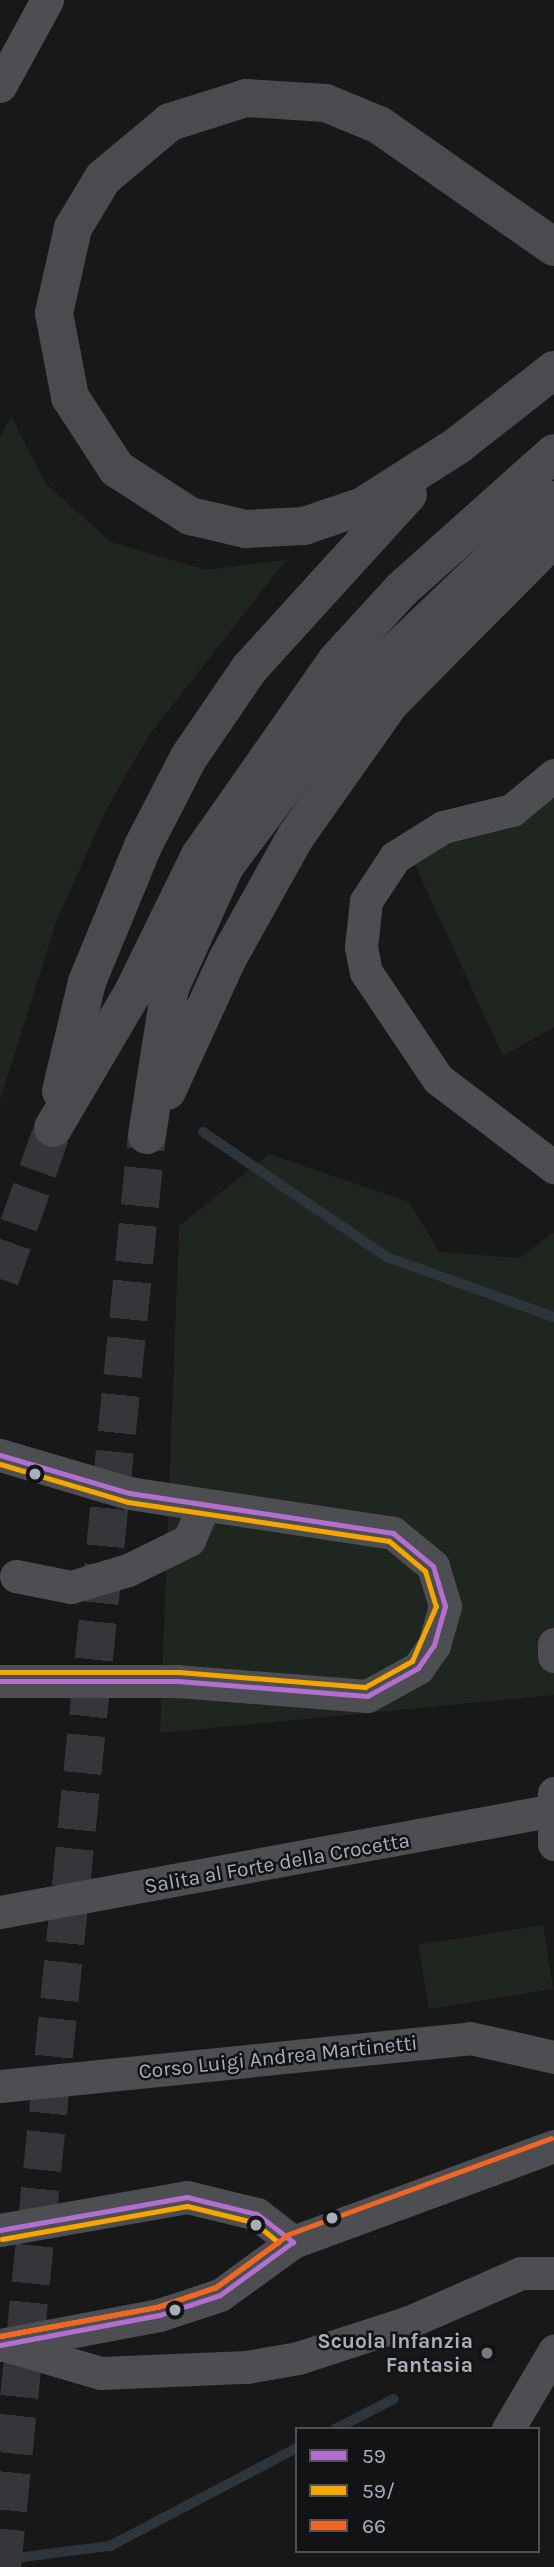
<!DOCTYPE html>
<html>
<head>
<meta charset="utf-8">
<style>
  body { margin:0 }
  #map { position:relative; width:554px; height:2567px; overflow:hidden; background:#181819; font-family:Karla,sans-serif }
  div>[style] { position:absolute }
  .green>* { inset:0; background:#1e261f; transform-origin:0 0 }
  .stream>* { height:10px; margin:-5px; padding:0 5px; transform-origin:5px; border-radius:5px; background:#2b353b }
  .highway-tunnel>* { height:38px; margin-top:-19px; transform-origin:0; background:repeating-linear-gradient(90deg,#353639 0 38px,transparent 0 57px) }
  .minor>* { height:33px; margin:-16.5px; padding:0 16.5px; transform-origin:16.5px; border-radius:16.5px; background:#4c4e52 }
  .highway>* { height:38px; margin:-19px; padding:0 19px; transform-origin:19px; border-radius:19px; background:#4a4b4e }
  .bus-1>* { height:5px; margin:-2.5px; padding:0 2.5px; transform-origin:2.5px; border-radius:2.5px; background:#b36fd0 }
  .bus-2>* { height:5px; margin:-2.5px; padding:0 2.5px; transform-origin:2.5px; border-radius:2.5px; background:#f7a600 }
  .bus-3>* { height:5px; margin:-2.5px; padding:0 2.5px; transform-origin:2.5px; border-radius:2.5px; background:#f26522 }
  .dots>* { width:19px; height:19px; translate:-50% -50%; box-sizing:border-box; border:4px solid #121315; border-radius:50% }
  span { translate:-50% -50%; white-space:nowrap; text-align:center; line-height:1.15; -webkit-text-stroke:5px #121315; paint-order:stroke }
  .street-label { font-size:21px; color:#a9afba }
  .poi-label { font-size:21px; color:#a9afba; font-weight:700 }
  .right { translate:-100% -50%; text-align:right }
  .legend { position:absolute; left:295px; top:2427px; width:245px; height:126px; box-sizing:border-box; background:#121315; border:2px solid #4e5157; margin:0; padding:9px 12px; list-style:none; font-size:21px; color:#a9afba }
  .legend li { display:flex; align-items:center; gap:14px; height:35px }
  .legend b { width:35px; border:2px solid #4e5157 }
</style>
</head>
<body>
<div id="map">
  <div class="green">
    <div style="clip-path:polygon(11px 416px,45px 483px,111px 542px,206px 570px,286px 560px,150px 734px,107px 808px,57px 920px,0 1100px,0 438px)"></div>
    <div style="clip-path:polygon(554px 774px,554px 1027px,503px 1056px,413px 861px)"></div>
    <div style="clip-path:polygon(269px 1154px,409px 1202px,439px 1252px,519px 1258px,554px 1232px,554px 1695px,160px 1733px,179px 1226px)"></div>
    <div style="left:543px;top:1925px;width:65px;height:126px;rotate:81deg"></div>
  </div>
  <div class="stream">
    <div style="left:203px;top:1132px;width:222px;rotate:34.2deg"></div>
    <div style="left:387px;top:1257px;width:177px;rotate:19.8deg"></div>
    <div style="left:335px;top:2429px;width:66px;rotate:-27deg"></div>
    <div style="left:0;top:2560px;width:111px;rotate:-7.3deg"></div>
    <div style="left:110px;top:2546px;width:211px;rotate:-27.7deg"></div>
  </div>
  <div class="highway-tunnel">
    <div style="left:0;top:1279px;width:160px;rotate:-70.7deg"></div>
    <div style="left:2px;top:2567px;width:1439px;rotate:-84.22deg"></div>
  </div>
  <div class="minor">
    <div style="left:0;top:86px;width:98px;rotate:-61.3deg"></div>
    <div style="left:554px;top:775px;width:55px;rotate:140.2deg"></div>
    <div style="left:512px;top:810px;width:71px;rotate:166.2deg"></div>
    <div style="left:443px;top:827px;width:57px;rotate:148deg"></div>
    <div style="left:395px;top:857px;width:53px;rotate:123.4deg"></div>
    <div style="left:366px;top:901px;width:46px;rotate:96.2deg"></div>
    <div style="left:361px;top:947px;width:25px;rotate:79deg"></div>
    <div style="left:366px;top:972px;width:129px;rotate:56.1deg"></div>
    <div style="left:438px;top:1079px;width:146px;rotate:37.2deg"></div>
    <div style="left:0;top:1455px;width:134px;rotate:16.4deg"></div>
    <div style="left:129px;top:1493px;width:267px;rotate:8.6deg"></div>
    <div style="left:393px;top:1533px;width:52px;rotate:39.5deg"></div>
    <div style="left:433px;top:1566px;width:42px;rotate:73.3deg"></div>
    <div style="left:445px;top:1606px;width:41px;rotate:105.8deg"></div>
    <div style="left:434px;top:1645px;width:28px;rotate:125deg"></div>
    <div style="left:418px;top:1668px;width:58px;rotate:151.2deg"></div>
    <div style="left:367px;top:1696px;width:190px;rotate:-175.5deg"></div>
    <div style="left:178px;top:1681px;width:178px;rotate:180deg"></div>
    <div style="left:16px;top:1576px;width:56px;rotate:11.3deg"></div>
    <div style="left:71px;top:1587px;width:59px;rotate:-16.6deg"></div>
    <div style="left:128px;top:1570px;width:68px;rotate:-26.2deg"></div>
    <div style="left:189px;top:1540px;width:36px;rotate:-67deg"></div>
    <div style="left:554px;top:1644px;width:12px;rotate:90deg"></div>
    <div style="left:554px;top:1793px;width:51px;rotate:90deg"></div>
    <div style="left:0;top:1912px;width:563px;rotate:-10.43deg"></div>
    <div style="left:0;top:2086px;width:472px;rotate:-5.8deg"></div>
    <div style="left:470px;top:2038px;width:86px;rotate:12.7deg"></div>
    <div style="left:0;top:2230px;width:190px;rotate:-10deg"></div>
    <div style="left:187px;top:2197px;width:72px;rotate:13.7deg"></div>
    <div style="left:257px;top:2214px;width:46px;rotate:37.9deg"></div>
    <div style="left:0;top:2345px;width:162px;rotate:-10.7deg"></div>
    <div style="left:159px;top:2315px;width:64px;rotate:-18.2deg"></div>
    <div style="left:220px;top:2295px;width:90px;rotate:-36deg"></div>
    <div style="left:293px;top:2242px;width:278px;rotate:-20.2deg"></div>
    <div style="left:8px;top:2346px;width:97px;rotate:16.2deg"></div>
    <div style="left:101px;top:2373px;width:146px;rotate:-2.4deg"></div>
    <div style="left:247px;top:2367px;width:52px;rotate:-10deg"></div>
    <div style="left:298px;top:2358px;width:117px;rotate:-18deg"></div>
    <div style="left:409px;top:2322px;width:122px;rotate:-23.6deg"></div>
    <div style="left:521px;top:2273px;width:33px"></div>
    <div style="left:508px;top:2429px;width:91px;rotate:-59.5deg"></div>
  </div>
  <div class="highway">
    <div style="left:554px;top:247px;width:213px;rotate:-145.1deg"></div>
    <div style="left:379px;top:125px;width:57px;rotate:-157.5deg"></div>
    <div style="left:326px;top:103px;width:80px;rotate:-176.4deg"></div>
    <div style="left:246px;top:98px;width:80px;rotate:162.5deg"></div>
    <div style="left:170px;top:122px;width:87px;rotate:140.1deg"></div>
    <div style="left:103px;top:178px;width:58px;rotate:121deg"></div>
    <div style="left:73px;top:228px;width:87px;rotate:102.6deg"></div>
    <div style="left:54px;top:313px;width:86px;rotate:79.2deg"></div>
    <div style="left:70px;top:397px;width:86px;rotate:56.9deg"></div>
    <div style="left:117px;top:469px;width:87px;rotate:32.8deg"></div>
    <div style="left:190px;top:516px;width:57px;rotate:13.1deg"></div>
    <div style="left:246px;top:529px;width:58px;rotate:-3deg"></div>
    <div style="left:304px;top:526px;width:62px;rotate:-18.7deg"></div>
    <div style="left:363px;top:506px;width:112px;rotate:-32.6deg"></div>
    <div style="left:457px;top:446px;width:123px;rotate:-38.1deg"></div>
    <div style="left:61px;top:1091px;width:112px;rotate:-76.6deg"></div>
    <div style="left:87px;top:982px;width:147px;rotate:-67.6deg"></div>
    <div style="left:143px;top:846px;width:100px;rotate:-62.7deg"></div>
    <div style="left:189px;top:757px;width:107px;rotate:-55.7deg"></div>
    <div style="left:249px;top:669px;width:236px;rotate:-47.7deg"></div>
    <div style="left:167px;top:1091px;width:146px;rotate:-65.4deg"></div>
    <div style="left:228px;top:958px;width:140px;rotate:-60.9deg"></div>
    <div style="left:296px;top:836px;width:163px;rotate:-54.7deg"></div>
    <div style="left:390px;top:703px;width:233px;rotate:-45.2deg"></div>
    <div style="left:53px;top:1128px;width:156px;rotate:-59.5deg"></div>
    <div style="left:132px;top:994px;width:153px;rotate:-63.9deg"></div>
    <div style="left:199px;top:857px;width:239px;rotate:-55deg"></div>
    <div style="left:336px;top:661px;width:96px;rotate:-47.5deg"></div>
    <div style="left:401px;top:590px;width:205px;rotate:-41.8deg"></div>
    <div style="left:147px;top:1135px;width:149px;rotate:-81.1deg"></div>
    <div style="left:170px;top:988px;width:134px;rotate:-65.7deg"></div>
    <div style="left:225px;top:866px;width:224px;rotate:-53.2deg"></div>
    <div style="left:359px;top:687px;width:270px;rotate:-43.8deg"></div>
  </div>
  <div class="bus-1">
    <div style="left:0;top:1455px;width:134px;rotate:16.4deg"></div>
    <div style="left:129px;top:1493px;width:267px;rotate:8.6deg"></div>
    <div style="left:393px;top:1533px;width:52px;rotate:39.5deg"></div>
    <div style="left:433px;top:1566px;width:42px;rotate:73.3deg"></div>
    <div style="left:445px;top:1606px;width:41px;rotate:105.8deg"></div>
    <div style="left:434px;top:1645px;width:28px;rotate:125deg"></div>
    <div style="left:418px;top:1668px;width:58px;rotate:151.2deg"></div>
    <div style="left:367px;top:1696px;width:190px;rotate:-175.5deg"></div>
    <div style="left:178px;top:1681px;width:178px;rotate:180deg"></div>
    <div style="left:0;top:2230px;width:190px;rotate:-10deg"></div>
    <div style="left:187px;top:2197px;width:72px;rotate:13.7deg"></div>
    <div style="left:257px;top:2214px;width:46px;rotate:37.9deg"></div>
    <div style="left:0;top:2345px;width:162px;rotate:-10.7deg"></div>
    <div style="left:159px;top:2315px;width:64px;rotate:-18.2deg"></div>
    <div style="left:220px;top:2295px;width:90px;rotate:-36deg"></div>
  </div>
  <div class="bus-2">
    <div style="left:0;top:1464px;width:134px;rotate:16.5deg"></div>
    <div style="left:128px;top:1502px;width:264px;rotate:8.5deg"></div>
    <div style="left:389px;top:1541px;width:47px;rotate:39.8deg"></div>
    <div style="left:425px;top:1571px;width:37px;rotate:73deg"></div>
    <div style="left:436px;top:1606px;width:60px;rotate:113.6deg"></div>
    <div style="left:412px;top:1661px;width:54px;rotate:151deg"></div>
    <div style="left:365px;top:1687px;width:187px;rotate:-175.4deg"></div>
    <div style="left:179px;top:1672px;width:179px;rotate:180deg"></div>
    <div style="left:0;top:2336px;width:160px;rotate:-10.5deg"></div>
    <div style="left:157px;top:2307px;width:62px;rotate:-18.7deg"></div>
    <div style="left:216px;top:2287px;width:77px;rotate:-36deg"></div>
    <div style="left:278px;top:2242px;width:32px;rotate:-141deg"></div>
    <div style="left:253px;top:2222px;width:68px;rotate:-166.4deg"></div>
    <div style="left:187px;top:2206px;width:188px;rotate:169.9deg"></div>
  </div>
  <div class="bus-3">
    <div style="left:0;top:2336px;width:160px;rotate:-10.5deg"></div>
    <div style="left:157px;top:2307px;width:62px;rotate:-18.7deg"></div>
    <div style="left:216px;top:2287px;width:90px;rotate:-36deg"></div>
    <div style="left:289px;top:2234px;width:279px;rotate:-20.1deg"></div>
  </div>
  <div class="dots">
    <div style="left:35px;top:1474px;background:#a9afba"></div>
    <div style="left:332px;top:2218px;background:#a9afba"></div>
    <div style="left:256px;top:2225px;background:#a9afba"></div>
    <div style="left:175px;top:2310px;background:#a9afba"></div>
    <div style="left:487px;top:2353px;background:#767a82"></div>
  </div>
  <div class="street-label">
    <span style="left:277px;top:1863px;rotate:-10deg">Salita al Forte della Crocetta</span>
    <span style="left:278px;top:2057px;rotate:-6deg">Corso Luigi Andrea Martinetti</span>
  </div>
  <div class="poi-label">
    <span class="right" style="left:473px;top:2353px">Scuola Infanzia<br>Fantasia</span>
  </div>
  <ul class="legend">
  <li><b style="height:9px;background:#b36fd0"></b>59</li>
  <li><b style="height:9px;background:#f7a600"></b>59/</li>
  <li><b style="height:9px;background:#f26522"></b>66</li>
  </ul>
</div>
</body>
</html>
